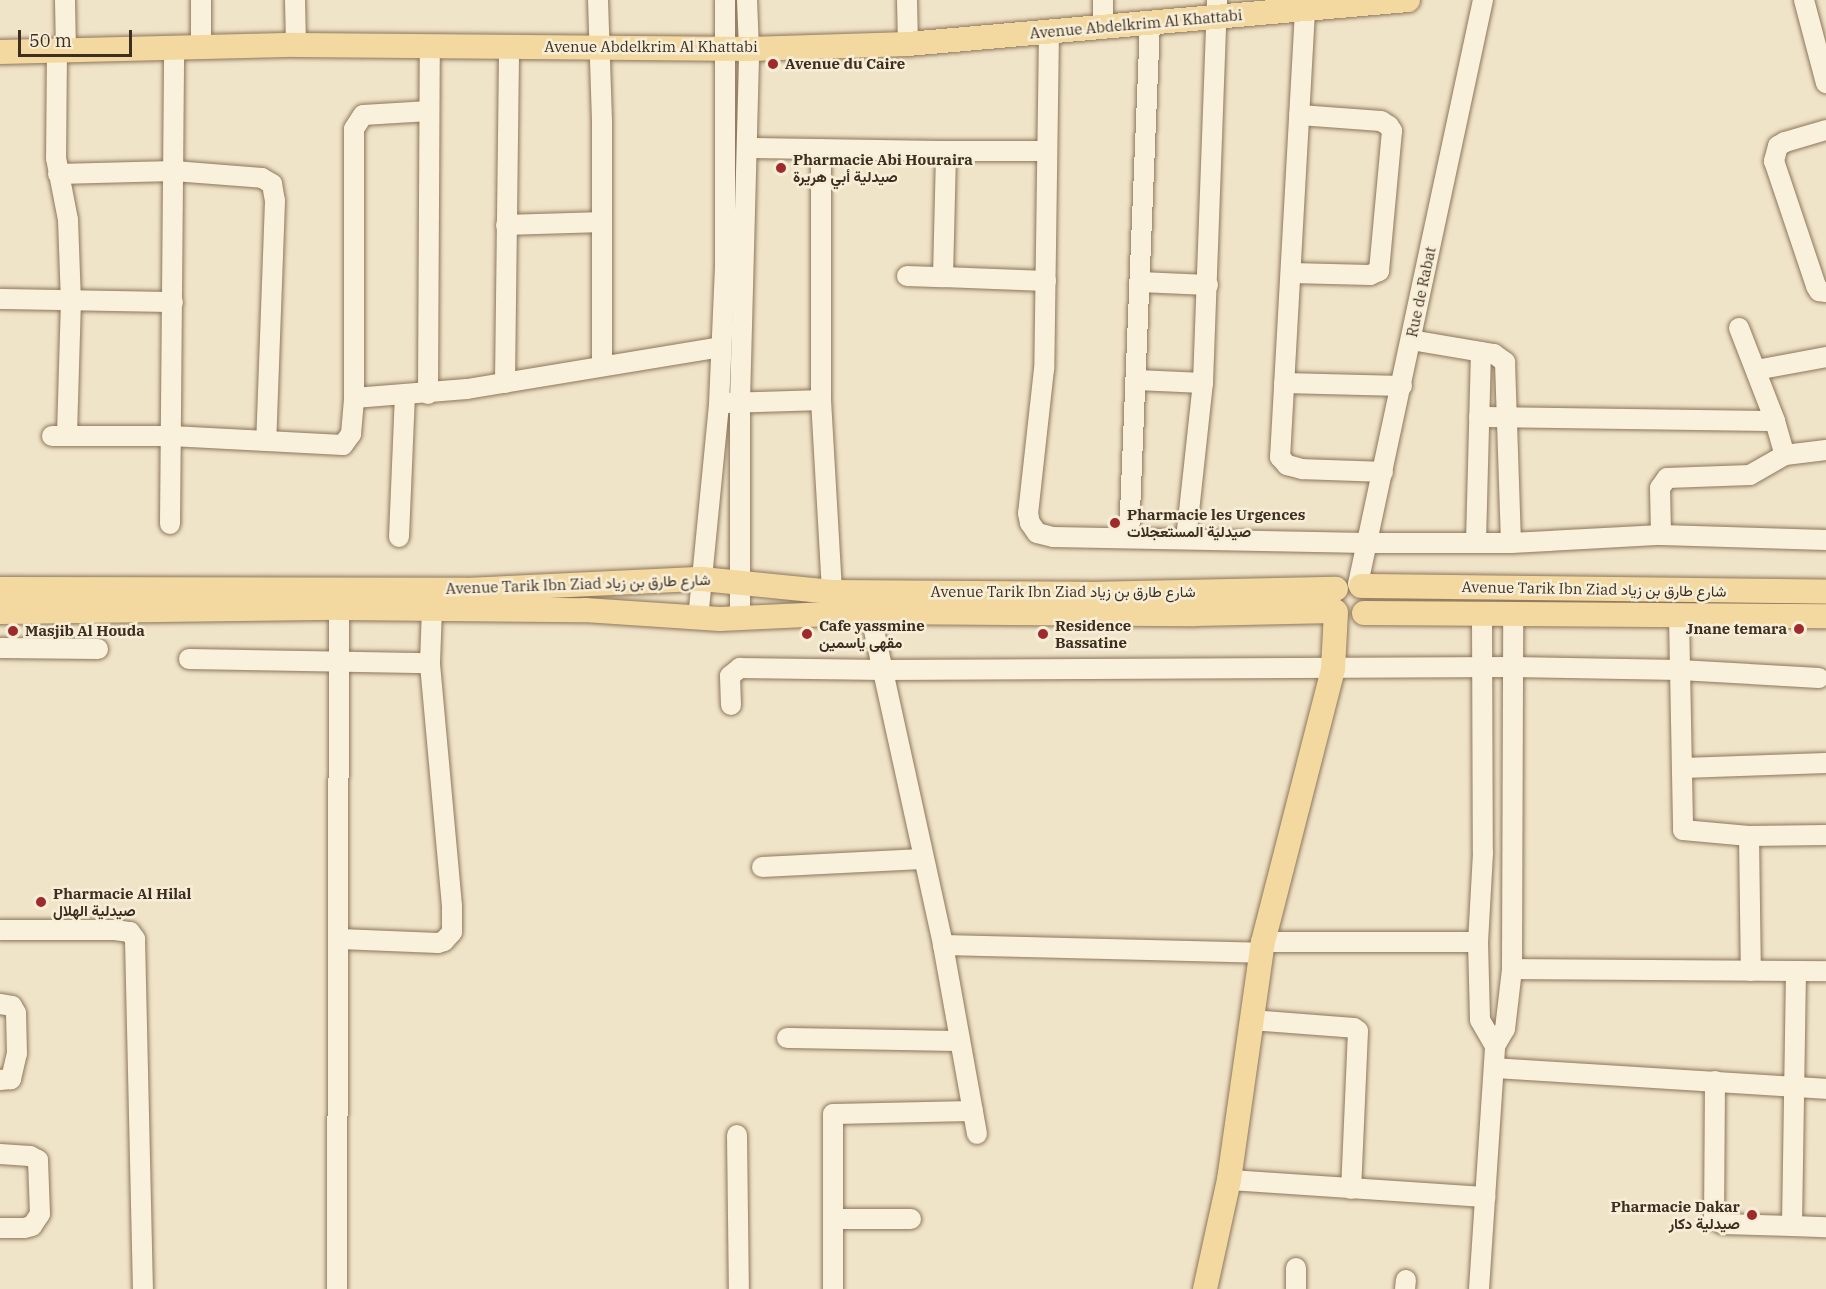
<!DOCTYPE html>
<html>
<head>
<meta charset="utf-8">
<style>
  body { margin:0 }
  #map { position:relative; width:1826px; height:1289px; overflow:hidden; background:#f0e4c8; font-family:"IBM Plex Serif",Vazirmatn,serif }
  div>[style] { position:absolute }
  .roads { filter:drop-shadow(0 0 2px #8d765c) drop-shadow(0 0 2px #8d765c) }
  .minor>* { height:20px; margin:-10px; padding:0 10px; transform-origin:10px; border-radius:10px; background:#faf1dc }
  .major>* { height:24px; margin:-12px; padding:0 12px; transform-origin:12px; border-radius:12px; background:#f3d9a0 }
  .dots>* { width:16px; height:16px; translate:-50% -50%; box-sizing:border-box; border:3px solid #f7eed8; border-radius:50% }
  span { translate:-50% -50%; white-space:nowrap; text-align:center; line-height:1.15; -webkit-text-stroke:5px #f7eed8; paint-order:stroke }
  .street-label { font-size:15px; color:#3d2e20 }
  .poi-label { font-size:15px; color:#3d2e20; font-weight:700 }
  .left { translate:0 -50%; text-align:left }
  .right { translate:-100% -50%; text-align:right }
  .scale { position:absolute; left:18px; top:30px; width:114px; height:27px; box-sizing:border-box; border:3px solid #3d2e20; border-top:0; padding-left:8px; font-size:18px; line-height:21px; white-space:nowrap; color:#3d2e20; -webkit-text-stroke:4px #f7eed8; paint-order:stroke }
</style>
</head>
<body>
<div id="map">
  <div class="roads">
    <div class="minor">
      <div style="left:65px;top:0;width:50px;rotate:88.9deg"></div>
      <div style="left:295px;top:0;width:45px;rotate:88.7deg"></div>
      <div style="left:598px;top:0;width:121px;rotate:88.1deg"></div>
      <div style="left:602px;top:121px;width:245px;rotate:90deg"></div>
      <div style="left:907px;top:0;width:44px;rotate:88.7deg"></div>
      <div style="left:1103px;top:0;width:27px;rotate:90deg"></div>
      <div style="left:1804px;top:0;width:86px;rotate:75.2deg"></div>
      <div style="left:1305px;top:11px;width:447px;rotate:93.2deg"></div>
      <div style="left:1280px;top:457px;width:11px;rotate:49deg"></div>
      <div style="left:1287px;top:465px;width:16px;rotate:15deg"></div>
      <div style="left:1302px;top:469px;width:81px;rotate:2.1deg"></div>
      <div style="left:1049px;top:31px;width:338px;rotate:90.8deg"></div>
      <div style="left:1044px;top:369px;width:145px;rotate:96.3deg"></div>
      <div style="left:1028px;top:513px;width:10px;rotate:79deg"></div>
      <div style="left:1030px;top:523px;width:12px;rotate:55deg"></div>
      <div style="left:1037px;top:533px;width:16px;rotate:14deg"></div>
      <div style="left:1053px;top:537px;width:314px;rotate:1.1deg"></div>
      <div style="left:1367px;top:543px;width:144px"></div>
      <div style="left:1511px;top:543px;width:150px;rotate:-3.1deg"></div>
      <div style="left:1661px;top:535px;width:165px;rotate:1.7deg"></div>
      <div style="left:201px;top:47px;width:47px;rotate:-90deg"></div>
      <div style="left:57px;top:50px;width:108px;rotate:90.5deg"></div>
      <div style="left:56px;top:158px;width:63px;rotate:79deg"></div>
      <div style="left:68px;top:220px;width:80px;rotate:87.9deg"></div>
      <div style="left:71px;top:300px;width:135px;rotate:91.7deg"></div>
      <div style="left:429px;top:111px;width:66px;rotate:176.5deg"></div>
      <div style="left:363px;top:115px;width:17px;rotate:123deg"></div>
      <div style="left:354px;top:129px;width:269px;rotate:90deg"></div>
      <div style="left:354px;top:398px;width:113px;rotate:-4.6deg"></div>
      <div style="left:467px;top:389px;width:257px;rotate:-9.4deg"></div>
      <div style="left:1826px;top:130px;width:43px;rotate:163.7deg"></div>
      <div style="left:1785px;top:142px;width:8px;rotate:150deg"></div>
      <div style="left:1778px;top:146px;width:16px;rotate:105deg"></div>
      <div style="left:1774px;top:161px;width:132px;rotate:71.4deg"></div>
      <div style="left:1816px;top:286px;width:6px;rotate:59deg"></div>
      <div style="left:1819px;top:291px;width:7px;rotate:8deg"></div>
      <div style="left:748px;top:148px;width:198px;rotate:0.9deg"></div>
      <div style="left:821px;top:149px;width:251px;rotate:90deg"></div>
      <div style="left:821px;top:400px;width:192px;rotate:86.7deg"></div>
      <div style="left:58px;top:174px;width:116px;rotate:-1.5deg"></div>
      <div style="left:174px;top:171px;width:88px;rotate:4.5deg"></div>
      <div style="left:262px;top:178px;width:12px;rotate:31deg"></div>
      <div style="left:272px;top:184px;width:17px;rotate:80deg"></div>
      <div style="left:275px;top:201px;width:240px;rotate:92.1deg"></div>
      <div style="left:506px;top:225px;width:96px;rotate:-1.8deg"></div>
      <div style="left:1291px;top:273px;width:79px;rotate:1.5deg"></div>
      <div style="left:1370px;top:275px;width:10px;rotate:-24deg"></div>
      <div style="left:1379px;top:271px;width:141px;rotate:-84.7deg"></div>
      <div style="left:1392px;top:131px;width:6px;rotate:-121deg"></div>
      <div style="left:1389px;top:126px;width:9px;rotate:-148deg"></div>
      <div style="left:1381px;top:121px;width:82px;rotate:-175.8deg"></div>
      <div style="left:907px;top:276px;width:36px;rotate:2deg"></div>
      <div style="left:1046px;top:281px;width:103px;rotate:-177.8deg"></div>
      <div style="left:943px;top:277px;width:126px;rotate:-88.6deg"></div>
      <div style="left:946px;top:151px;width:101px"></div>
      <div style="left:1140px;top:282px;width:68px;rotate:2.5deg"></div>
      <div style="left:0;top:299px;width:173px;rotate:1deg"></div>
      <div style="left:1739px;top:328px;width:100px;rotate:68.8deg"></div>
      <div style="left:1775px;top:421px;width:35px;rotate:74deg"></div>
      <div style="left:1785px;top:455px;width:41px;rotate:-7deg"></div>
      <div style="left:1411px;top:340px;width:84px;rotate:9.6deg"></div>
      <div style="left:1494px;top:354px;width:14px;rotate:36deg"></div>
      <div style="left:1505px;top:362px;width:181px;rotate:88.1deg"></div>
      <div style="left:1756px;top:370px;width:71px;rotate:-10.5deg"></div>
      <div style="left:1137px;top:380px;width:66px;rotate:2.6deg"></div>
      <div style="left:505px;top:383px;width:336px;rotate:-89.3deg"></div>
      <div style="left:1284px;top:383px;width:118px;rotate:1.5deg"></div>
      <div style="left:428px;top:394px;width:348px;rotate:-89.7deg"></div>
      <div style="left:728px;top:403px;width:93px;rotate:-1.8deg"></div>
      <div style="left:1479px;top:417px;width:296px;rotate:0.8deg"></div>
      <div style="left:52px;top:436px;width:119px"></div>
      <div style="left:171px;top:436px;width:172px;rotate:3deg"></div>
      <div style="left:343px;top:445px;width:14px;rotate:-54deg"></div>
      <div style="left:351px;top:434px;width:36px;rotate:-85deg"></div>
      <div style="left:170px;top:524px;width:476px;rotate:-89.5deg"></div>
      <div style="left:1661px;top:535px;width:47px;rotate:-91.2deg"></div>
      <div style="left:1660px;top:488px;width:12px;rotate:-55deg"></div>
      <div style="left:1667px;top:478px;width:83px;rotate:-2.1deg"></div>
      <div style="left:1750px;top:475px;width:40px;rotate:-29.7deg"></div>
      <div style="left:399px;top:537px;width:142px;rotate:-87.6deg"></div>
      <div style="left:1129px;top:537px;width:513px;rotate:-87.66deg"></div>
      <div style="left:1186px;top:539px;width:157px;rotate:-83.8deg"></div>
      <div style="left:1203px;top:383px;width:383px;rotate:-87.9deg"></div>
      <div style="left:1476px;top:542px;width:190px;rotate:-88.5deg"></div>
      <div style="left:1358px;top:584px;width:597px;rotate:-77.92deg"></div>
      <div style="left:870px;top:612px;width:341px;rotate:77.6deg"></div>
      <div style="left:943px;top:945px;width:318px;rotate:1.4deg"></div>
      <div style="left:1482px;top:616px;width:237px;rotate:89.8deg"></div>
      <div style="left:1483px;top:853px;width:89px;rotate:93.2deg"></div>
      <div style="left:1478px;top:942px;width:78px;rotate:88.5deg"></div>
      <div style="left:1480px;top:1020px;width:30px;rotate:60deg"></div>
      <div style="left:1679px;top:616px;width:214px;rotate:88.9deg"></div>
      <div style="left:1683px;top:830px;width:66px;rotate:5.2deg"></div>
      <div style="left:1749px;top:836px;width:77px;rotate:-0.7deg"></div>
      <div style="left:740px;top:617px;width:215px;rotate:-90deg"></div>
      <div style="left:740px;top:402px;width:353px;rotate:-88.5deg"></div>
      <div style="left:749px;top:49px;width:49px;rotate:-92.3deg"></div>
      <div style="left:698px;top:619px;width:216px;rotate:-84.4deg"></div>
      <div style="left:719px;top:404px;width:139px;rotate:-87.5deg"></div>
      <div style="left:725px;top:265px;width:265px;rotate:-90deg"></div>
      <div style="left:0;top:648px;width:98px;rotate:0.6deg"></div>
      <div style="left:189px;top:659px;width:241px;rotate:1deg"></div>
      <div style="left:731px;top:705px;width:29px;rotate:-92deg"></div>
      <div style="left:730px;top:676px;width:13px;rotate:-39deg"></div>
      <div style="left:740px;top:668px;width:143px;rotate:0.8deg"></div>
      <div style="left:883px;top:670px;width:629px;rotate:-0.27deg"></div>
      <div style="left:1512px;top:667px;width:168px;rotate:1deg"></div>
      <div style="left:1680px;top:670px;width:139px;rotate:3.3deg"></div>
      <div style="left:1683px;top:768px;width:143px;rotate:-2deg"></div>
      <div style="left:1749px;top:836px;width:135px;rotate:89.2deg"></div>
      <div style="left:762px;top:867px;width:160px;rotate:-2.9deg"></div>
      <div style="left:0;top:930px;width:115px"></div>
      <div style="left:115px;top:930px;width:15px;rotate:8deg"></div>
      <div style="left:130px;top:932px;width:9px;rotate:54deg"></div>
      <div style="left:135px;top:939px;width:350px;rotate:88.7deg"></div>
      <div style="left:340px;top:939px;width:98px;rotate:2.3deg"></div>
      <div style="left:438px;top:943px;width:6px;rotate:-18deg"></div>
      <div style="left:444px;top:941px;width:12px;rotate:-48deg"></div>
      <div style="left:452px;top:932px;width:26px;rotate:-90deg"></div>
      <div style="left:452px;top:906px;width:244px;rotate:-95.2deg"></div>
      <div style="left:430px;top:663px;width:54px;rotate:-87.9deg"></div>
      <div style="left:1263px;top:942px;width:215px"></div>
      <div style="left:943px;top:945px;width:192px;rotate:79.8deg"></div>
      <div style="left:1512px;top:969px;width:314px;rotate:0.4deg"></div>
      <div style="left:1796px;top:971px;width:255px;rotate:90.9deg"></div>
      <div style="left:1792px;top:1226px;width:34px;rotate:2deg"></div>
      <div style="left:0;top:1004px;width:12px;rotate:9deg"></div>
      <div style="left:12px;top:1006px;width:8px;rotate:60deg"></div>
      <div style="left:16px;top:1013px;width:40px;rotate:88.6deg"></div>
      <div style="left:17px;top:1053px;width:27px;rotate:103deg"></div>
      <div style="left:11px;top:1079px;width:11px;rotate:175deg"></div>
      <div style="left:1251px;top:1020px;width:103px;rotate:4.4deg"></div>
      <div style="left:1354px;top:1028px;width:5px;rotate:37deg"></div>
      <div style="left:1358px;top:1031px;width:158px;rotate:92.5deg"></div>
      <div style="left:787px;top:1038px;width:173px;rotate:1deg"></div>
      <div style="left:1494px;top:1068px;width:333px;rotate:3.6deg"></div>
      <div style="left:1715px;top:1081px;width:138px;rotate:90.4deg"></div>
      <div style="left:1714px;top:1219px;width:10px;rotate:29deg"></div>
      <div style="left:1723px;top:1224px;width:69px;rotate:1.7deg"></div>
      <div style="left:737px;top:1135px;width:154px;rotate:89.3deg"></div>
      <div style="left:0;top:1154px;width:30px;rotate:4deg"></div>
      <div style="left:30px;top:1156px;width:9px;rotate:27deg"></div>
      <div style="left:38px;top:1160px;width:54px;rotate:87.9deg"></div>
      <div style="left:40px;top:1214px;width:14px;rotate:124deg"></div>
      <div style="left:32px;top:1226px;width:8px;rotate:166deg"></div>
      <div style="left:24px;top:1228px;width:24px;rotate:180deg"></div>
      <div style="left:1229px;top:1180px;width:257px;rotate:3.8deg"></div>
      <div style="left:833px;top:1219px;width:78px"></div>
      <div style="left:337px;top:1289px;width:681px;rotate:-89.83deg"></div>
      <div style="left:833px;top:1289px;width:175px;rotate:-90deg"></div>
      <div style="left:833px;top:1114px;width:140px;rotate:-1.2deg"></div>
      <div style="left:1296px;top:1289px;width:21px;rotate:-90deg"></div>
      <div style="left:1405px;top:1289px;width:9px;rotate:-84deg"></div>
      <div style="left:1479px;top:1289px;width:244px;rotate:-86.2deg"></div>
      <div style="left:1495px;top:1046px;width:20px;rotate:-60deg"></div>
      <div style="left:1505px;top:1029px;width:60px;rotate:-83.3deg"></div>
      <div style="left:1512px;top:969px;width:353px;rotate:-89.8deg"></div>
    </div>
    <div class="major">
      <div style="left:0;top:52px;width:296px;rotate:-1.4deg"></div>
      <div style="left:296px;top:45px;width:453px;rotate:0.5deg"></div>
      <div style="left:749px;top:49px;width:159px;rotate:-1.8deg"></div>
      <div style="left:908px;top:44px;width:502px;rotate:-5.03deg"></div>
      <div style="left:1361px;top:586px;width:465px;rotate:0.7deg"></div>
      <div style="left:0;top:589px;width:465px;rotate:0.1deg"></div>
      <div style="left:465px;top:590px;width:237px;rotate:-2.7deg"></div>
      <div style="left:702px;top:579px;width:131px;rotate:5.7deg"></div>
      <div style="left:832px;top:592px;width:256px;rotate:0.4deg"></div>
      <div style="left:1088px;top:594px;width:248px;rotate:-1.2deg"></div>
      <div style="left:0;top:612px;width:339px;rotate:-0.7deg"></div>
      <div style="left:339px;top:608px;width:246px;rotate:0.5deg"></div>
      <div style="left:585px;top:610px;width:135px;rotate:3.8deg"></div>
      <div style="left:720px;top:619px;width:150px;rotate:-2.7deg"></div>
      <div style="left:870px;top:612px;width:325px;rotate:0.4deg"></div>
      <div style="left:1195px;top:614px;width:140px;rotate:-1.2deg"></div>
      <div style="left:1364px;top:613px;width:462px;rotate:0.4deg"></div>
      <div style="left:1205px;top:1289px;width:112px;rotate:-77.6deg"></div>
      <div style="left:1229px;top:1180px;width:240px;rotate:-81.9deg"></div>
      <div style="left:1263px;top:942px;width:282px;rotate:-75.6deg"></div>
      <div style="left:1333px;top:669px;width:57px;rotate:-87deg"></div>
    </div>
  </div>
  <div class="dots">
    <div style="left:773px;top:64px;background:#9e2a2b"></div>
    <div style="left:781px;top:168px;background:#9e2a2b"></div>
    <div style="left:1115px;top:523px;background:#9e2a2b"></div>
    <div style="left:1799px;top:629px;background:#9e2a2b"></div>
    <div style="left:13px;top:631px;background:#9e2a2b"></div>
    <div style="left:807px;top:634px;background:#9e2a2b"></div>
    <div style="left:1043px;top:634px;background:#9e2a2b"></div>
    <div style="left:41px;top:902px;background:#9e2a2b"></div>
    <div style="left:1752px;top:1215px;background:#9e2a2b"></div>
  </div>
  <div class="street-label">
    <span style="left:1136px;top:24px;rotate:-5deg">Avenue Abdelkrim Al Khattabi</span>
    <span style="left:651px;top:47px">Avenue Abdelkrim Al Khattabi</span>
    <span style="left:1421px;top:292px;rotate:-78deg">Rue de Rabat</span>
    <span style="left:578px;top:584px;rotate:-2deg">Avenue Tarik Ibn Ziad شارع طارق بن زياد</span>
    <span style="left:1594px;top:589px;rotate:1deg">Avenue Tarik Ibn Ziad شارع طارق بن زياد</span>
    <span style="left:1063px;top:592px">Avenue Tarik Ibn Ziad شارع طارق بن زياد</span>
  </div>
  <div class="poi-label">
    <span class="left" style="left:785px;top:64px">Avenue du Caire</span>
    <span class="left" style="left:793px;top:168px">Pharmacie Abi Houraira<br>صيدلية أبي هريرة</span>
    <span class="left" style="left:1127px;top:523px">Pharmacie les Urgences<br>صيدلية المستعجلات</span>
    <span class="left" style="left:819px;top:634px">Cafe yassmine<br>مقهى ياسمين</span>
    <span class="left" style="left:1055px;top:634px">Residence<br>Bassatine</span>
    <span class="right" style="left:1787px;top:629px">Jnane temara</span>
    <span class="left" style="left:25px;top:631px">Masjib Al Houda</span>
    <span class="left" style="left:53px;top:902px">Pharmacie Al Hilal<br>صيدلية الهلال</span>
    <span class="right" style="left:1740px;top:1215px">Pharmacie Dakar<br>صيدلية دكار</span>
  </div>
  <div class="scale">50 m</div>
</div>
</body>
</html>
